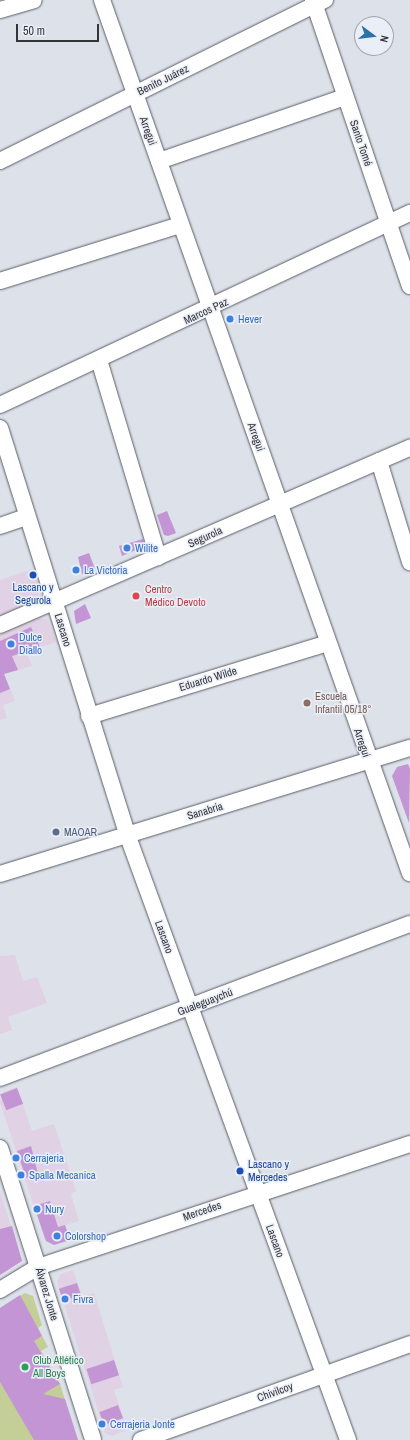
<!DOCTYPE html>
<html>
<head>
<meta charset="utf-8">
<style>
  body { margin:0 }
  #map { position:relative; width:410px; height:1440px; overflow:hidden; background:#dde1ea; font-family:"Archivo Narrow",sans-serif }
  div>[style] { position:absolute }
  .commercial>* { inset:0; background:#e0d1e4 }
  .green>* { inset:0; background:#c4cf97 }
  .building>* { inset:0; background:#c395d5; transform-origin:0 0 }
  .roads { filter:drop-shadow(0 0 1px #5a5d65) drop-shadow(0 0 1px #5a5d65) }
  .minor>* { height:16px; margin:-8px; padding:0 8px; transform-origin:8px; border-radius:8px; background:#fff }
  .dots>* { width:11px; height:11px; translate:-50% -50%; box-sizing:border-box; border:2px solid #eaeef7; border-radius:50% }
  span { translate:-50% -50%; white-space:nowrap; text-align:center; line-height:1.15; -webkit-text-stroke:3px #eaeef7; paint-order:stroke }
  .street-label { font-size:11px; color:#343539 }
  .shop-label { font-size:11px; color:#366cbe }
  .left { translate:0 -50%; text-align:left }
  .transit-label { font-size:11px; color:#164399 }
  .health-label { font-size:11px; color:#be3a42 }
  .education-label { font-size:11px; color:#785e54 }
  .service-label { font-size:11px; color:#4e5e75 }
  .leisure-label { font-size:11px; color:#27864d }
  .north { position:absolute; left:354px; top:16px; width:40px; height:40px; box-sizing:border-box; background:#eaeef7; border:1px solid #a1a4ab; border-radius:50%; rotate:105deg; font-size:11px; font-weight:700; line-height:16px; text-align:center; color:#343539 }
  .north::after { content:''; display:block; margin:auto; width:14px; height:18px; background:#2c73a8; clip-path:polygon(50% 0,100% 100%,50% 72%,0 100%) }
  .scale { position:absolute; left:16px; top:24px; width:83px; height:18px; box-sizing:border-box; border:2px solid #343539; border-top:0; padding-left:5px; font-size:12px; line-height:14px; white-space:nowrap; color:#343539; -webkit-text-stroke:3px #eaeef7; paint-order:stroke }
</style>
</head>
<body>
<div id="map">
  <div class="commercial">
    <div style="clip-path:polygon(33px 569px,40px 589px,36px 601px,0 616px,0 580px)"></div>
    <div style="clip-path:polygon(34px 617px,48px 620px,57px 642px,26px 651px,32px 666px,4px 674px,15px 701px,3px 705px,7px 718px,0 720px,0 634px)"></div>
    <div style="clip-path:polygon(15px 955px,23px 981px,37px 977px,47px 1003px,8px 1017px,12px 1030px,0 1034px,0 956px)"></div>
    <div style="clip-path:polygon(17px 1087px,32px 1131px,54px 1124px,76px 1191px,71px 1194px,79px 1221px,65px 1225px,70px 1240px,54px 1244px,45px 1240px,0 1102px,3px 1092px)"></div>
    <div style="clip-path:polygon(0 1192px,22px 1260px,0 1275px)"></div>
    <div style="clip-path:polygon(73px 1270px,82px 1296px,94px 1293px,123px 1387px,114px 1390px,127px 1430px,112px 1436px,105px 1433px,57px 1281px,61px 1274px)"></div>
  </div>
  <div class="green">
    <div style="clip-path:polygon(25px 1293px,33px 1296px,42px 1325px,38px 1328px,48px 1347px,41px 1351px,60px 1384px,78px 1440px,0 1440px,0 1308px)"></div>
  </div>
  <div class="building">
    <div style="clip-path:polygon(167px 511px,176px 533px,168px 536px,164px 535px,157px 515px)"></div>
    <div style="clip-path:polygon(143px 539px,145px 546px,122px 556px,119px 546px)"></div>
    <div style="clip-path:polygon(89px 553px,95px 569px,82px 574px,78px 557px)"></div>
    <div style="clip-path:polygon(85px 604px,91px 618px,76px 624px,74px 611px)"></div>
    <div style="clip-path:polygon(31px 627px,40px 647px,12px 656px,18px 670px,4px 674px,10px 689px,0 693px,0 641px)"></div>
    <div style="clip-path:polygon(408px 764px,410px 769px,409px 823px,392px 776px,397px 767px)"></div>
    <div style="left:17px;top:1088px;width:17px;height:18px;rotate:69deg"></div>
    <div style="clip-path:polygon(31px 1146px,38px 1174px,26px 1178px,17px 1151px)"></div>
    <div style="clip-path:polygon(50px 1201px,58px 1227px,65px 1225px,70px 1240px,54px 1245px,46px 1241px,34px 1206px)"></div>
    <div style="clip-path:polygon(12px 1226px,22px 1261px,0 1275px,0 1229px)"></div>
    <div style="left:77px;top:1283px;width:13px;height:19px;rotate:72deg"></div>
    <div style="clip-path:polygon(20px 1295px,42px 1336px,34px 1341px,60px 1384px,43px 1394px,65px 1399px,78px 1440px,34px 1440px,0 1382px,0 1308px)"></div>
    <div style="left:114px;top:1360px;width:16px;height:29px;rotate:72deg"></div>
    <div style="left:118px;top:1405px;width:14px;height:20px;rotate:69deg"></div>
  </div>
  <div class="roads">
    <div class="minor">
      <div style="left:102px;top:0;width:926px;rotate:70.57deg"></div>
      <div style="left:313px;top:0;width:302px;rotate:71.3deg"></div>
      <div style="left:0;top:10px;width:35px;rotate:-16deg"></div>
      <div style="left:0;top:161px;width:363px;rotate:-26.4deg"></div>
      <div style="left:159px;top:161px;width:197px;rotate:-19deg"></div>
      <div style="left:0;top:281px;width:189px;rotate:-17.3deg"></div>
      <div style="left:99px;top:360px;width:206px;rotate:73.3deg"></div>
      <div style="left:0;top:405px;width:453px;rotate:-25.1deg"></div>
      <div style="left:0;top:428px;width:425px;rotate:72.6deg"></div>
      <div style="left:127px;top:834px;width:645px;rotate:69.96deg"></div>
      <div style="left:379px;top:461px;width:106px;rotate:72.9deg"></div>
      <div style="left:0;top:526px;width:28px;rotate:-19deg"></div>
      <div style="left:0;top:625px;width:447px;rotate:-23.4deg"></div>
      <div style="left:89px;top:716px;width:250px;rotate:-17deg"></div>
      <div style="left:0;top:874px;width:429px;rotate:-17.1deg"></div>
      <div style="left:0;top:1078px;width:438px;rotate:-20.6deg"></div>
      <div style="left:0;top:1148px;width:306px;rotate:72.3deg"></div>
      <div style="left:0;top:1290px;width:44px;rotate:-31.2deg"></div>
      <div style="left:38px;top:1267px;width:392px;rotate:-18.3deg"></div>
      <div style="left:141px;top:1440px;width:286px;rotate:-19.6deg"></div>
    </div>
  </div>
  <div class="dots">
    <div style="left:230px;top:319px;background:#3f7fe0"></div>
    <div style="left:127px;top:548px;background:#3f7fe0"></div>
    <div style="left:76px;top:570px;background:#3f7fe0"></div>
    <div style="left:33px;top:575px;background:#1a4fb4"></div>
    <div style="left:136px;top:596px;background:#e0444e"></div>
    <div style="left:11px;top:644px;background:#3f7fe0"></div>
    <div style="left:307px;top:703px;background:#8d6e63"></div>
    <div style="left:56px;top:832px;background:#5c6f8a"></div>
    <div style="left:16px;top:1158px;background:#3f7fe0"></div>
    <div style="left:240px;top:1171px;background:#1a4fb4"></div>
    <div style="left:21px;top:1175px;background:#3f7fe0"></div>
    <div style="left:37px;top:1209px;background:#3f7fe0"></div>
    <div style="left:57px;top:1236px;background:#3f7fe0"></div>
    <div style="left:65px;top:1299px;background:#3f7fe0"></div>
    <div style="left:25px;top:1367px;background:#2e9e5b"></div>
    <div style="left:102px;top:1424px;background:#3f7fe0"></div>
  </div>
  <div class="street-label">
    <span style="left:163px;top:80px;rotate:-26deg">Benito Juárez</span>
    <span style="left:148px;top:131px;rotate:70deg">Arregui</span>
    <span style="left:361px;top:143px;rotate:71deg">Santo Tomé</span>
    <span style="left:206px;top:311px;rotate:-25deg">Marcos Paz</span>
    <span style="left:256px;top:437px;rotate:70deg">Arregui</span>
    <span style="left:205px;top:537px;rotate:-24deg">Segurola</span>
    <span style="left:63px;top:630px;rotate:73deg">Lascano</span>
    <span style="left:208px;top:679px;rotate:-17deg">Eduardo Wilde</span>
    <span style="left:362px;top:743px;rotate:71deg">Arregui</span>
    <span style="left:205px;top:811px;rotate:-17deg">Sanabria</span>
    <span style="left:164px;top:937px;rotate:70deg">Lascano</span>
    <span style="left:205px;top:1002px;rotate:-21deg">Gualeguaychú</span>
    <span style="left:202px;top:1211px;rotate:-19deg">Mercedes</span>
    <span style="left:275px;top:1241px;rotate:70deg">Lascano</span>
    <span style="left:47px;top:1294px;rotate:73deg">Álvarez Jonte</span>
    <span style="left:275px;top:1392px;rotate:-20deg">Chivilcoy</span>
  </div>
  <div class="shop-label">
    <span class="left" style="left:238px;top:319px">Hever</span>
    <span class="left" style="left:135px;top:548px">Wilite</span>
    <span class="left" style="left:84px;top:570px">La Victoria</span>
    <span class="left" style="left:19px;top:644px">Dulce<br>Diallo</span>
    <span class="left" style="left:24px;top:1158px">Cerrajeria</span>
    <span class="left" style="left:29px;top:1175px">Spalla Mecanica</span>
    <span class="left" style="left:45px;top:1209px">Nury</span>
    <span class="left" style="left:65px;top:1236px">Colorshop</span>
    <span class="left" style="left:73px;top:1299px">Fivra</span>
    <span class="left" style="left:110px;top:1424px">Cerrajeria Jonte</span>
  </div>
  <div class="transit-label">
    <span style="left:33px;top:594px">Lascano y<br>Segurola</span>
    <span class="left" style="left:248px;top:1171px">Lascano y<br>Mercedes</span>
  </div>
  <div class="health-label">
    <span class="left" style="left:145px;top:596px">Centro<br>Médico Devoto</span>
  </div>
  <div class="education-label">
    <span class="left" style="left:315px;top:703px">Escuela<br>Infantil 05/18°</span>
  </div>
  <div class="service-label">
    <span class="left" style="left:64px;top:832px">MAOAR</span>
  </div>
  <div class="leisure-label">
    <span class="left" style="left:33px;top:1367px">Club Atlético<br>All Boys</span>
  </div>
  <div class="north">N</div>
  <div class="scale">50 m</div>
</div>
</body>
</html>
